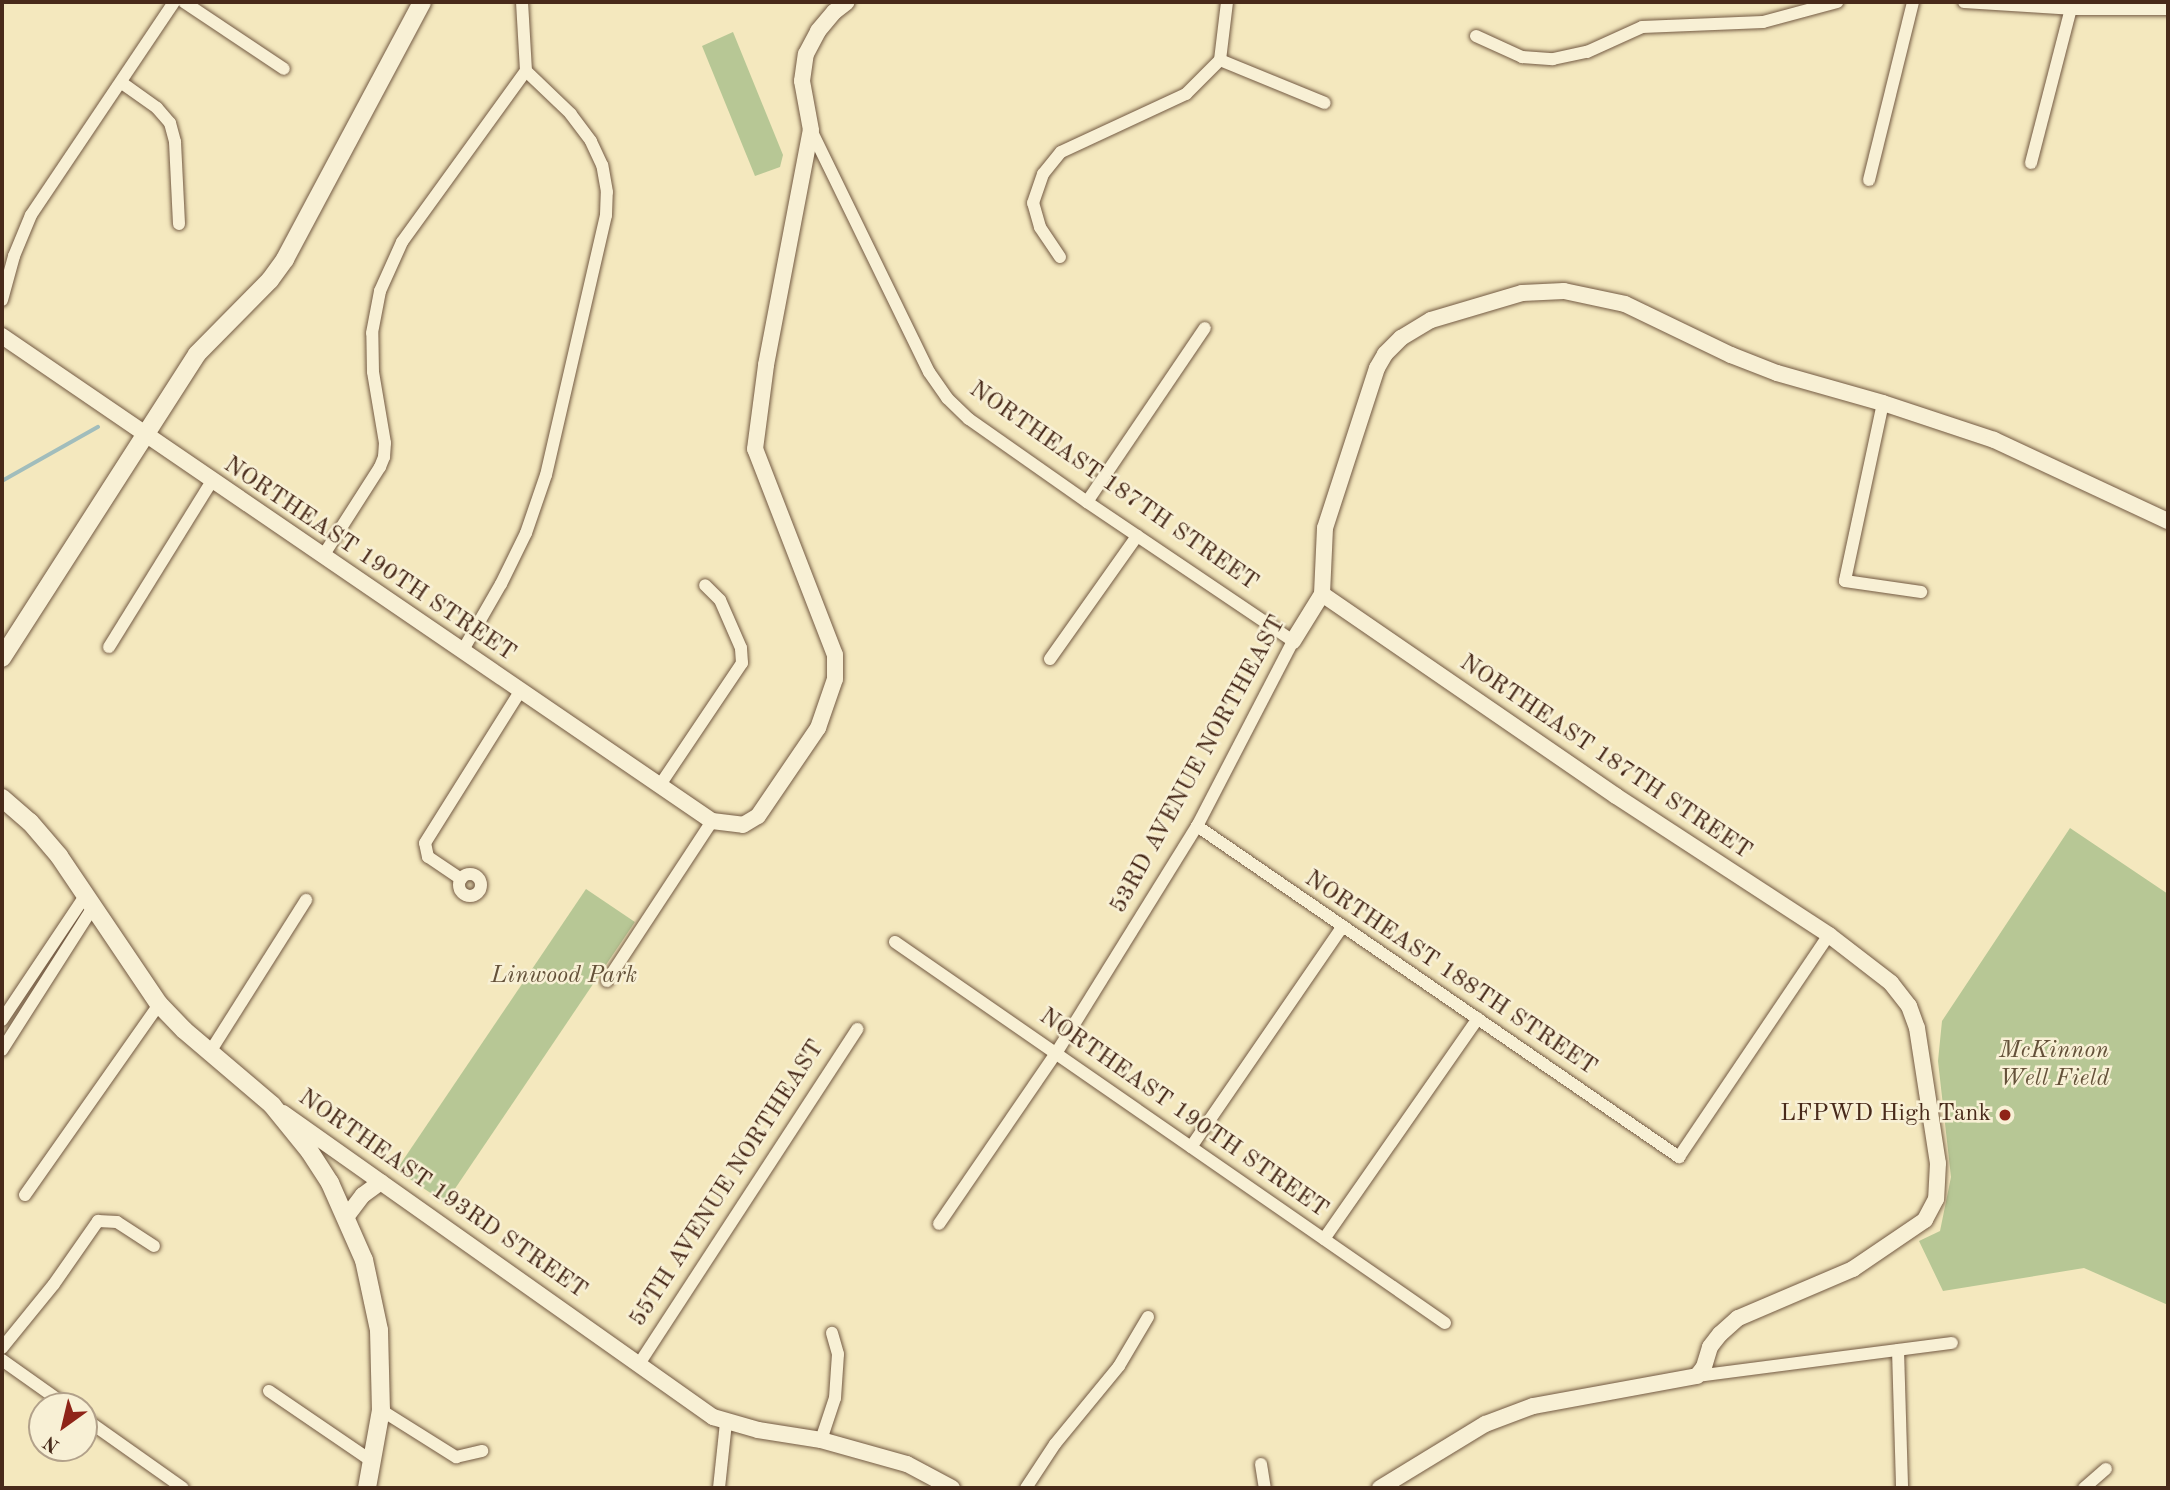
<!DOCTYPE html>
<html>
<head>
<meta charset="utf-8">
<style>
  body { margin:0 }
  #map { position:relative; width:2170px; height:1490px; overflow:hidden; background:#f4e8be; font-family:"Old Standard TT",serif }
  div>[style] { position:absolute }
  .green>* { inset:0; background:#b7c795; transform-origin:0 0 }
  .stream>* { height:3.5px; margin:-1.75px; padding:0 1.75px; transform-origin:1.75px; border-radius:1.75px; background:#a1bdbc }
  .roads { filter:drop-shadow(0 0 2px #735a43) drop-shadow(0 0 2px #735a43) }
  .minor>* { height:12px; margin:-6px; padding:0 6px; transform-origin:6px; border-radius:6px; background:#f8f0d5 }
  .minor>.ring { margin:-6px; padding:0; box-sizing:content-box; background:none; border:12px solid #f8f0d5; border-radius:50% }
  .tertiary>* { height:16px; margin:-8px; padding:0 8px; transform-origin:8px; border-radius:8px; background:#f8f0d5 }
  .secondary>* { height:18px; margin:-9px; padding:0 9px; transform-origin:9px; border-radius:9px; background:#f8f0d5 }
  .dots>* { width:19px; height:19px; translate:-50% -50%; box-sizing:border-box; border:4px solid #f8f0d5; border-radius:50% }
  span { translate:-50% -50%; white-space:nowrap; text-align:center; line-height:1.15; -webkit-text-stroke:5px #f8f0d5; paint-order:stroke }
  .street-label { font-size:24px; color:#482a1a }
  .park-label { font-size:24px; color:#645139; font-style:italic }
  .poi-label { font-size:24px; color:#482a1a }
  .right { translate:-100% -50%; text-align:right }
  .frame { position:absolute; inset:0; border:4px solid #482a1a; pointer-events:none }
  .north { position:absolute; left:28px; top:1392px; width:70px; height:70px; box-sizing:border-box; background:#f8f0d5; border:2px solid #b2a18a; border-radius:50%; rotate:214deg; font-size:19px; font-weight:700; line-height:28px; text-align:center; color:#482a1a }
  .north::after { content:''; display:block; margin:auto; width:24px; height:32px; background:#8f2418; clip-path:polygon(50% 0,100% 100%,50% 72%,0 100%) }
</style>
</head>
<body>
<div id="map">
  <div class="green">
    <div style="clip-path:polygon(733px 32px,783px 155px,780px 167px,755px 176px,702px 46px)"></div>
    <div style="clip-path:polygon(2070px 828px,2168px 894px,2168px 1305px,2084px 1268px,1943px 1291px,1919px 1241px,1940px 1231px,1951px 1177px,1938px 1061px,1942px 1021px)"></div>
    <div style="left:586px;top:889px;width:59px;height:339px;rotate:34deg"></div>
  </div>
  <div class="stream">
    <div style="left:2px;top:481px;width:110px;rotate:-29.4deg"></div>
  </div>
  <div class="roads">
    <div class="minor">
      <div style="left:184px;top:2px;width:120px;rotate:33.8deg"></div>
      <div style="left:1964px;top:2px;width:111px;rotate:3.6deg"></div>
      <div style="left:2075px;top:9px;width:93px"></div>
      <div style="left:1476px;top:36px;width:51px;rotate:24.5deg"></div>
      <div style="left:1522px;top:57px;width:31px;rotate:4deg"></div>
      <div style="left:1553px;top:59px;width:35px;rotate:-12deg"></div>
      <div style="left:1587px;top:52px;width:60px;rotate:-24.4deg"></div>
      <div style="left:1642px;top:27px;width:121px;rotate:-2.4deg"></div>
      <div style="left:1763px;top:22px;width:77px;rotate:-15.1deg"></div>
      <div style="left:1220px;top:60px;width:113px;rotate:22.3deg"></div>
      <div style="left:122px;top:83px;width:43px;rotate:35.5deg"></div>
      <div style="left:157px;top:108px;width:20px;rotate:49deg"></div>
      <div style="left:170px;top:123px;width:20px;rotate:75deg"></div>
      <div style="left:175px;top:142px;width:82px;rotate:87.2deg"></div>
      <div style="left:811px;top:130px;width:269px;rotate:64deg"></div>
      <div style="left:929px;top:372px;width:32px;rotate:55deg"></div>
      <div style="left:947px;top:398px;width:30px;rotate:44deg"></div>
      <div style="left:969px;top:419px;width:144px;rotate:35.1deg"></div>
      <div style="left:1087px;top:502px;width:249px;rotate:34deg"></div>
      <div style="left:1293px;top:641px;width:208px;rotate:117.4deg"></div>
      <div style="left:1197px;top:826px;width:267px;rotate:121.8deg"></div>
      <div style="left:1056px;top:1053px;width:207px;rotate:124.4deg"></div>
      <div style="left:2031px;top:163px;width:160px;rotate:-75.5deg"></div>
      <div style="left:1869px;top:180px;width:183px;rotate:-76.1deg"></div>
      <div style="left:1060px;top:257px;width:36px;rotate:-124deg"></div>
      <div style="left:1040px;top:227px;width:25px;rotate:-106deg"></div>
      <div style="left:1033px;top:203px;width:31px;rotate:-71deg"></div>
      <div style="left:1043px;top:174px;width:28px;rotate:-51deg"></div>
      <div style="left:1061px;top:152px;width:138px;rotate:-24.9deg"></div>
      <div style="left:1186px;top:94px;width:48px;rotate:-45deg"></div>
      <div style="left:1220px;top:60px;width:58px;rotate:-83.1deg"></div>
      <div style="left:2px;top:300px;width:46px;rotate:-74.7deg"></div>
      <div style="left:14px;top:256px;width:44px;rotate:-67.5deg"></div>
      <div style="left:31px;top:215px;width:257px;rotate:-56.1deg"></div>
      <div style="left:1883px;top:403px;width:182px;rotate:102.1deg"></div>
      <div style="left:1845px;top:581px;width:77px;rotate:8.2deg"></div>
      <div style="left:1087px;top:502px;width:210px;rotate:-55.9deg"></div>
      <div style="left:323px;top:556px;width:106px;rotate:-57.4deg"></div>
      <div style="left:380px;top:467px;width:11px;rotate:-68deg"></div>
      <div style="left:384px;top:457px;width:14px;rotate:-86deg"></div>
      <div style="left:385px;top:443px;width:72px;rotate:-99.6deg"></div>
      <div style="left:373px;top:372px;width:39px;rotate:-91deg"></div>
      <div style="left:372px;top:333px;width:43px;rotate:-79.2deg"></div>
      <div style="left:380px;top:291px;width:54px;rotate:-65.8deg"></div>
      <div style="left:402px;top:242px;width:211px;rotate:-54.1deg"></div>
      <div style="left:526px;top:71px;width:69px;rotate:-93.3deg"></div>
      <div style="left:109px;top:647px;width:195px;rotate:-58.2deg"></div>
      <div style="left:463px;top:650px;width:76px;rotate:-60.1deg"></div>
      <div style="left:501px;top:584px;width:57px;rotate:-63.9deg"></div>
      <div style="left:526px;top:533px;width:61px;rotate:-71deg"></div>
      <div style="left:546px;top:475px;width:267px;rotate:-77deg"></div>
      <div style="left:606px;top:215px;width:23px;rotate:-88deg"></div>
      <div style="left:607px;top:192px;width:27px;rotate:-100deg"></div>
      <div style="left:602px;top:165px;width:26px;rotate:-115deg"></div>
      <div style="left:591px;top:141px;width:34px;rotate:-127deg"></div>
      <div style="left:571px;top:114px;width:62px;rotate:-136.3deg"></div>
      <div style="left:1050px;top:659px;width:151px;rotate:-54.7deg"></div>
      <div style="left:660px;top:785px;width:147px;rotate:-56.1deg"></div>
      <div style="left:742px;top:663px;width:15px;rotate:-94deg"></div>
      <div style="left:741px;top:648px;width:52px;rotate:-113.6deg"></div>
      <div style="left:720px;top:600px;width:21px;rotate:-135deg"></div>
      <div style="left:1197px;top:826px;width:585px;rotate:34.48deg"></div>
      <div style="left:1679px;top:1157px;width:268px;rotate:-56deg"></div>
      <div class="ring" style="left:459px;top:874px;width:10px;height:10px"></div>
      <div style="left:461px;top:879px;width:40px;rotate:-146deg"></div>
      <div style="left:428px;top:857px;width:14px;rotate:-102deg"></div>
      <div style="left:425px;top:843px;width:181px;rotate:-57.9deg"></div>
      <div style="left:895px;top:942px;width:669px;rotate:34.71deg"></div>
      <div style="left:607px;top:981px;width:191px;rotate:-56.7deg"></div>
      <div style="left:2px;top:1020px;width:149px;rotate:-56.2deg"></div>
      <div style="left:2px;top:1050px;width:169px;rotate:-57.5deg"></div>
      <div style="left:210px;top:1052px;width:180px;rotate:-57.7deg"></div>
      <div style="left:1191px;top:1147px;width:268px;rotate:-55.5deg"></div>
      <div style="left:25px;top:1195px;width:233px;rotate:-54.9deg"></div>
      <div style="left:1324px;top:1239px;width:269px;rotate:-55.1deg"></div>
      <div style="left:2px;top:1348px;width:82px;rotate:-50.9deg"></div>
      <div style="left:54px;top:1284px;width:77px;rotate:-55.1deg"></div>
      <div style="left:98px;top:1221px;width:19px;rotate:3deg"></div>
      <div style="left:117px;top:1222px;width:44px;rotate:33deg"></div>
      <div style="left:1898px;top:1350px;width:138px;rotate:88.3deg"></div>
      <div style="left:2px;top:1360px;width:80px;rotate:35.3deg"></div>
      <div style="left:639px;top:1364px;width:400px;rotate:-56.9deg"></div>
      <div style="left:1697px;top:1376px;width:257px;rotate:-7.4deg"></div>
      <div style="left:269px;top:1391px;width:126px;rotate:34.3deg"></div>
      <div style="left:381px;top:1410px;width:89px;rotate:32.1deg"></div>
      <div style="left:456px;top:1457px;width:27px;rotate:-13deg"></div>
      <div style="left:84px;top:1418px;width:121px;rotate:35.3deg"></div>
      <div style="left:821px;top:1440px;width:44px;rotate:-71.6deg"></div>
      <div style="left:835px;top:1398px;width:44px;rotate:-86.1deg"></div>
      <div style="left:838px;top:1354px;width:22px;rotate:-106deg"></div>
      <div style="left:1261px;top:1464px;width:24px;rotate:81deg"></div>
      <div style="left:719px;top:1488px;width:66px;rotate:-83.9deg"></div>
      <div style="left:1026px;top:1488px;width:53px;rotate:-56.6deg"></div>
      <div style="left:1055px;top:1444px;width:101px;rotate:-50.6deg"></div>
      <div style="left:1119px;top:1366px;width:57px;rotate:-59.4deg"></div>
      <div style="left:2084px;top:1488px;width:29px;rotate:-41deg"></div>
    </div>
    <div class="tertiary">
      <div style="left:2px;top:336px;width:860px;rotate:34.34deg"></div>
      <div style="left:712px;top:821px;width:31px;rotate:7deg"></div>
      <div style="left:743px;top:825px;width:17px;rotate:-31deg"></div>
      <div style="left:758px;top:816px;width:107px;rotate:-55.7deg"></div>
      <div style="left:818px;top:728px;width:52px;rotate:-70.9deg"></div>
      <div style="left:835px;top:679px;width:24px;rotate:-90deg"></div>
      <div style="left:835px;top:655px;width:221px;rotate:-111.2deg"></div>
      <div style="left:755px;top:449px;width:85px;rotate:-82.5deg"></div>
      <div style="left:766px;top:365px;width:239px;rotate:-79.2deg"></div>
      <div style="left:811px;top:130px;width:50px;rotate:-100.4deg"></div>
      <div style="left:802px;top:81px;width:27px;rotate:-82deg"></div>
      <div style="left:806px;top:54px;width:26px;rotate:-62deg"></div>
      <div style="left:818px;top:31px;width:25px;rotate:-50deg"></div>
      <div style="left:834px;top:12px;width:16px;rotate:-38deg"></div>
      <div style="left:1322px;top:594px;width:357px;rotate:34.5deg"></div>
      <div style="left:1616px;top:796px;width:254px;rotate:33.1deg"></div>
      <div style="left:1829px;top:935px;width:78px;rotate:37.7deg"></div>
      <div style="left:1891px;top:983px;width:29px;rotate:52deg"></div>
      <div style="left:1909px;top:1006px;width:23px;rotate:70deg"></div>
      <div style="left:1917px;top:1028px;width:137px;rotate:81.2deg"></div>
      <div style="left:1938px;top:1163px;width:36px;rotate:93deg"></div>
      <div style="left:1936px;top:1199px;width:24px;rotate:118deg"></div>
      <div style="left:1925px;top:1220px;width:87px;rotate:145.8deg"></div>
      <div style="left:1853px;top:1269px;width:125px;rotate:156.9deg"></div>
      <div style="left:1738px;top:1318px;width:24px;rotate:138deg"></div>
      <div style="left:1720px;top:1334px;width:16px;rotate:128deg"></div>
      <div style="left:1710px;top:1347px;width:21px;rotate:107deg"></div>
      <div style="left:1704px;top:1367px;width:11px;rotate:128deg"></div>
      <div style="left:1697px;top:1376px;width:167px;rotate:169.6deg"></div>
      <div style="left:1533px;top:1406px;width:51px;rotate:159.4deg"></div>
      <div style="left:1485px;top:1424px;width:123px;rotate:148.6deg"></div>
      <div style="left:1293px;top:641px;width:55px;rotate:-58.3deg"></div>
      <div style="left:1322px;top:594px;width:66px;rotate:-87.4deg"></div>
      <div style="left:1325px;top:528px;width:168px;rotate:-72deg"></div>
      <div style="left:1377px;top:368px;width:16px;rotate:-60deg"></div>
      <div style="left:1385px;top:354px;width:23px;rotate:-45deg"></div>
      <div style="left:1401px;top:338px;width:35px;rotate:-31deg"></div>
      <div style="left:1431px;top:320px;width:95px;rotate:-16.5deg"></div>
      <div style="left:1522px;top:293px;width:42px;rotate:-2.7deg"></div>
      <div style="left:1564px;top:291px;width:62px;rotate:12deg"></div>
      <div style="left:1625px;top:304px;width:118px;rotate:25.7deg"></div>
      <div style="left:1731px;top:355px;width:49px;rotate:21.4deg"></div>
      <div style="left:1777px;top:373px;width:110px;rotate:15.8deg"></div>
      <div style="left:1883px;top:403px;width:117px;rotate:18.4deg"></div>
      <div style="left:1994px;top:440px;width:192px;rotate:25deg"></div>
      <div style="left:283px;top:1113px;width:527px;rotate:35.26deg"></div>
      <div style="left:713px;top:1417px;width:47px;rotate:16.1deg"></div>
      <div style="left:758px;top:1430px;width:64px;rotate:9deg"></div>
      <div style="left:821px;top:1440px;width:89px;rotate:15.6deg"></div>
      <div style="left:907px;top:1464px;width:51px;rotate:28.1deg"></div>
      <div style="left:347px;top:1216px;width:26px;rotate:-53deg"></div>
      <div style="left:363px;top:1195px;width:22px;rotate:-36deg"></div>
    </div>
    <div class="secondary">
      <div style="left:2px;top:658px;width:361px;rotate:-57.3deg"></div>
      <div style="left:197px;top:354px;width:104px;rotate:-45.4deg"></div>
      <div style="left:270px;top:280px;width:26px;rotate:-54deg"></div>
      <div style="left:285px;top:259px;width:291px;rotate:-61.9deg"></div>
      <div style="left:2px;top:798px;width:37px;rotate:41deg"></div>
      <div style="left:30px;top:822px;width:45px;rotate:49.5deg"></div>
      <div style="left:59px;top:856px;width:179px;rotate:56deg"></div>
      <div style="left:159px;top:1004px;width:36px;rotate:46deg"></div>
      <div style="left:184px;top:1030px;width:116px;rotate:40.4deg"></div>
      <div style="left:272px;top:1105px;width:60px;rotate:51deg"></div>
      <div style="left:310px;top:1152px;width:37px;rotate:57deg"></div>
      <div style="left:330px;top:1183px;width:84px;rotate:66.2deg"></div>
      <div style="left:364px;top:1260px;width:72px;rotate:77.9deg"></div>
      <div style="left:379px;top:1330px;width:80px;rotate:88.6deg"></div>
      <div style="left:381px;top:1410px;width:79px;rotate:100.2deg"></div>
    </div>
  </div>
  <div class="dots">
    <div style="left:2005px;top:1115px;background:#8f2418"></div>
  </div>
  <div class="street-label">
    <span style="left:1113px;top:487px;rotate:35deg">NORTHEAST 187TH STREET</span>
    <span style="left:369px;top:560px;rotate:34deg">NORTHEAST 190TH STREET</span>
    <span style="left:1605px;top:758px;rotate:34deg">NORTHEAST 187TH STREET</span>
    <span style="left:1199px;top:765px;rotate:-61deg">53RD AVENUE NORTHEAST</span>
    <span style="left:1450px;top:974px;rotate:34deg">NORTHEAST 188TH STREET</span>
    <span style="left:1183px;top:1114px;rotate:35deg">NORTHEAST 190TH STREET</span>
    <span style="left:728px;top:1184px;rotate:-57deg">55TH AVENUE NORTHEAST</span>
    <span style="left:442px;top:1195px;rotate:35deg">NORTHEAST 193RD STREET</span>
  </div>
  <div class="park-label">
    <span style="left:564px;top:977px">Linwood Park</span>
    <span style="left:2054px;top:1066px">McKinnon<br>Well Field</span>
  </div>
  <div class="poi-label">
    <span class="right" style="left:1991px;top:1115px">LFPWD High Tank</span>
  </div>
  <div class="frame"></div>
  <div class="north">N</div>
</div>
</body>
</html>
